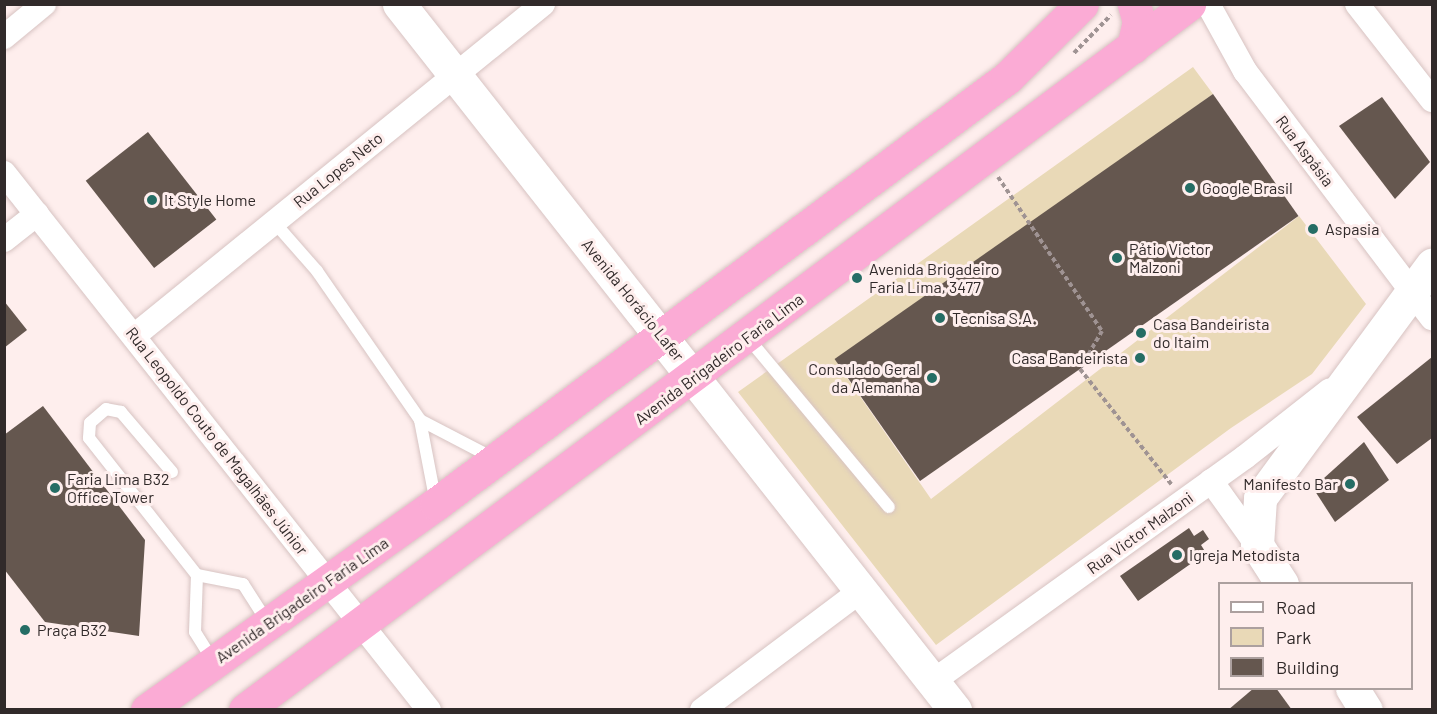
<!DOCTYPE html>
<html>
<head>
<meta charset="utf-8">
<style>
  body { margin:0 }
  #map { position:relative; width:1437px; height:714px; overflow:hidden; background:#feeeed; font-family:Barlow,sans-serif }
  div>[style] { position:absolute }
  .green>* { inset:0; background:#e9d9b7 }
  .building>* { inset:0; background:#65574f; transform-origin:0 0 }
  .path>* { height:4px; margin-top:-2px; transform-origin:0; background:repeating-linear-gradient(90deg,#9f9393 0 4.5px,transparent 0 7.5px) }
  .roads { filter:drop-shadow(0 0 2px #d7c3c2) drop-shadow(0 0 2px #d7c3c2) }
  .lane>* { height:12px; margin:-6px; padding:0 6px; transform-origin:6px; border-radius:6px; background:#fff }
  .street>* { height:24px; margin:-12px; padding:0 12px; transform-origin:12px; border-radius:12px; background:#fff }
  .secondary>* { height:33px; margin:-16.5px; padding:0 16.5px; transform-origin:16.5px; border-radius:16.5px; background:#fff }
  .highway>* { height:33px; margin:-16.5px; padding:0 16.5px; transform-origin:16.5px; border-radius:16.5px; background:#fbabd5 }
  .dots>* { width:16px; height:16px; translate:-50% -50%; box-sizing:border-box; border:3px solid #feeeed; border-radius:50% }
  span { translate:-50% -50%; white-space:nowrap; text-align:center; line-height:1.15; -webkit-text-stroke:6px #feeeed; paint-order:stroke }
  .street-label { font-size:16px; color:#312a2a }
  .poi-label { font-size:16px; color:#312a2a }
  .left { translate:0 -50%; text-align:left }
  .right { translate:-100% -50%; text-align:right }
  .frame { position:absolute; inset:0; border:6px solid #312a2a; pointer-events:none }
  .legend { position:absolute; left:1218px; top:582px; width:195px; height:108px; box-sizing:border-box; background:#feeeed; border:2px solid #aca09f; margin:0; padding:8px 10px; list-style:none; font-size:18px; color:#312a2a }
  .legend li { display:flex; align-items:center; gap:12px; height:30px }
  .legend b { width:30px; border:2px solid #aca09f }
</style>
</head>
<body>
<div id="map">
  <div class="green">
    <div style="clip-path:polygon(1193px 67px,1213px 94px,839px 366px,931px 499px,1299px 216px,1366px 304px,1312px 374px,1231px 428px,936px 645px,738px 392px)"></div>
  </div>
  <div class="building">
    <div style="left:1213px;top:94px;width:149px;height:462px;rotate:55deg"></div>
    <div style="clip-path:polygon(1382px 97px,1430px 162px,1395px 199px,1339px 126px)"></div>
    <div style="left:148px;top:132px;width:111px;height:79px;rotate:52deg"></div>
    <div style="clip-path:polygon(4px 301px,27px 330px,4px 348px)"></div>
    <div style="clip-path:polygon(1432px 357px,1432px 438px,1397px 464px,1357px 417px)"></div>
    <div style="clip-path:polygon(43px 406px,145px 540px,139px 636px,45px 622px,4px 569px,4px 435px)"></div>
    <div style="clip-path:polygon(1364px 442px,1389px 480px,1335px 522px,1313px 488px)"></div>
    <div style="clip-path:polygon(1189px 528px,1194px 536px,1203px 530px,1209px 539px,1201px 545px,1206px 553px,1138px 601px,1120px 576px)"></div>
    <div style="clip-path:polygon(1254px 688px,1276px 688px,1292px 710px,1228px 710px)"></div>
  </div>
  <div class="path">
    <div style="left:1074px;top:53px;width:53px;rotate:-45.8deg"></div>
    <div style="left:998px;top:177px;width:186px;rotate:56deg"></div>
    <div style="left:1102px;top:331px;width:44px;rotate:120.1deg"></div>
    <div style="left:1080px;top:369px;width:147px;rotate:51.6deg"></div>
  </div>
  <div class="roads">
    <div class="lane">
      <div style="left:274px;top:222px;width:65px;rotate:48.7deg"></div>
      <div style="left:317px;top:271px;width:181px;rotate:55.3deg"></div>
      <div style="left:420px;top:420px;width:85px;rotate:79.1deg"></div>
      <div style="left:748px;top:338px;width:220px;rotate:50.2deg"></div>
      <div style="left:420px;top:420px;width:82px;rotate:27.5deg"></div>
      <div style="left:172px;top:472px;width:79px;rotate:-130.4deg"></div>
      <div style="left:121px;top:412px;width:15px;rotate:-169deg"></div>
      <div style="left:106px;top:409px;width:21px;rotate:139deg"></div>
      <div style="left:90px;top:423px;width:15px;rotate:94deg"></div>
      <div style="left:89px;top:438px;width:174px;rotate:51.8deg"></div>
      <div style="left:197px;top:575px;width:47px;rotate:11.1deg"></div>
      <div style="left:243px;top:584px;width:46px;rotate:57.3deg"></div>
      <div style="left:197px;top:575px;width:57px;rotate:92deg"></div>
      <div style="left:195px;top:632px;width:34px;rotate:58deg"></div>
    </div>
    <div class="street">
      <div style="left:1208px;top:4px;width:77px;rotate:61.1deg"></div>
      <div style="left:1245px;top:71px;width:310px;rotate:52.9deg"></div>
      <div style="left:1357px;top:4px;width:122px;rotate:52deg"></div>
      <div style="left:4px;top:37px;width:52px;rotate:-39.5deg"></div>
      <div style="left:4px;top:173px;width:685px;rotate:51.64deg"></div>
      <div style="left:4px;top:240px;width:42px;rotate:-38.2deg"></div>
      <div style="left:134px;top:336px;width:527px;rotate:-39.07deg"></div>
      <div style="left:1211px;top:481px;width:79px;rotate:54.3deg"></div>
      <div style="left:932px;top:682px;width:385px;rotate:-35.7deg"></div>
      <div style="left:1245px;top:457px;width:108px;rotate:-38.2deg"></div>
      <div style="left:702px;top:710px;width:200px;rotate:-36.9deg"></div>
    </div>
    <div class="secondary">
      <div style="left:399px;top:4px;width:899px;rotate:51.78deg"></div>
      <div style="left:1282px;top:584px;width:46px;rotate:-122.7deg"></div>
      <div style="left:1257px;top:545px;width:47px;rotate:-86.3deg"></div>
      <div style="left:1260px;top:498px;width:290px;rotate:-53.6deg"></div>
      <div style="left:1352px;top:688px;width:26px;rotate:58deg"></div>
    </div>
    <div class="highway">
      <div style="left:1133px;top:47px;width:26px;rotate:-77deg"></div>
      <div style="left:1139px;top:22px;width:19px;rotate:-106deg"></div>
      <div style="left:147px;top:710px;width:355px;rotate:-35.5deg"></div>
      <div style="left:436px;top:504px;width:712px;rotate:-36.73deg"></div>
      <div style="left:1007px;top:78px;width:105px;rotate:-44.6deg"></div>
      <div style="left:245px;top:710px;width:1179px;rotate:-36.79deg"></div>
    </div>
  </div>
  <div class="dots">
    <div style="left:1190px;top:188px;background:#256d65"></div>
    <div style="left:152px;top:200px;background:#256d65"></div>
    <div style="left:1313px;top:229px;background:#256d65"></div>
    <div style="left:1117px;top:258px;background:#256d65"></div>
    <div style="left:857px;top:278px;background:#256d65"></div>
    <div style="left:940px;top:318px;background:#256d65"></div>
    <div style="left:1141px;top:333px;background:#256d65"></div>
    <div style="left:1140px;top:358px;background:#256d65"></div>
    <div style="left:932px;top:378px;background:#256d65"></div>
    <div style="left:1350px;top:484px;background:#256d65"></div>
    <div style="left:55px;top:488px;background:#256d65"></div>
    <div style="left:1177px;top:555px;background:#256d65"></div>
    <div style="left:25px;top:630px;background:#256d65"></div>
  </div>
  <div class="street-label">
    <span style="left:1305px;top:151px;rotate:53deg">Rua Aspásia</span>
    <span style="left:338px;top:170px;rotate:-39deg">Rua Lopes Neto</span>
    <span style="left:633px;top:300px;rotate:51deg">Avenida Horácio Lafer</span>
    <span style="left:719px;top:359px;rotate:-37deg">Avenida Brigadeiro Faria Lima</span>
    <span style="left:217px;top:441px;rotate:52deg">Rua Leopoldo Couto de Magalhães Júnior</span>
    <span style="left:1140px;top:533px;rotate:-36deg">Rua Victor Malzoni</span>
    <span style="left:302px;top:600px;rotate:-35deg">Avenida Brigadeiro Faria Lima</span>
  </div>
  <div class="poi-label">
    <span class="left" style="left:1202px;top:188px">Google Brasil</span>
    <span class="left" style="left:164px;top:200px">It Style Home</span>
    <span class="left" style="left:1325px;top:229px">Aspasia</span>
    <span class="left" style="left:1129px;top:258px">Pátio Victor<br>Malzoni</span>
    <span class="left" style="left:869px;top:278px">Avenida Brigadeiro<br>Faria Lima, 3477</span>
    <span class="left" style="left:952px;top:318px">Tecnisa S.A.</span>
    <span class="left" style="left:1153px;top:333px">Casa Bandeirista<br>do Itaim</span>
    <span class="right" style="left:1128px;top:358px">Casa Bandeirista</span>
    <span class="right" style="left:920px;top:378px">Consulado Geral<br>da Alemanha</span>
    <span class="left" style="left:67px;top:488px">Faria Lima B32<br>Office Tower</span>
    <span class="right" style="left:1338px;top:484px">Manifesto Bar</span>
    <span class="left" style="left:1189px;top:555px">Igreja Metodista</span>
    <span class="left" style="left:37px;top:630px">Praça B32</span>
  </div>
  <div class="frame"></div>
  <ul class="legend">
  <li><b style="height:8px;background:#fff"></b>Road</li>
  <li><b style="height:16px;background:#e9d9b7"></b>Park</li>
  <li><b style="height:16px;background:#65574f"></b>Building</li>
  </ul>
</div>
</body>
</html>
